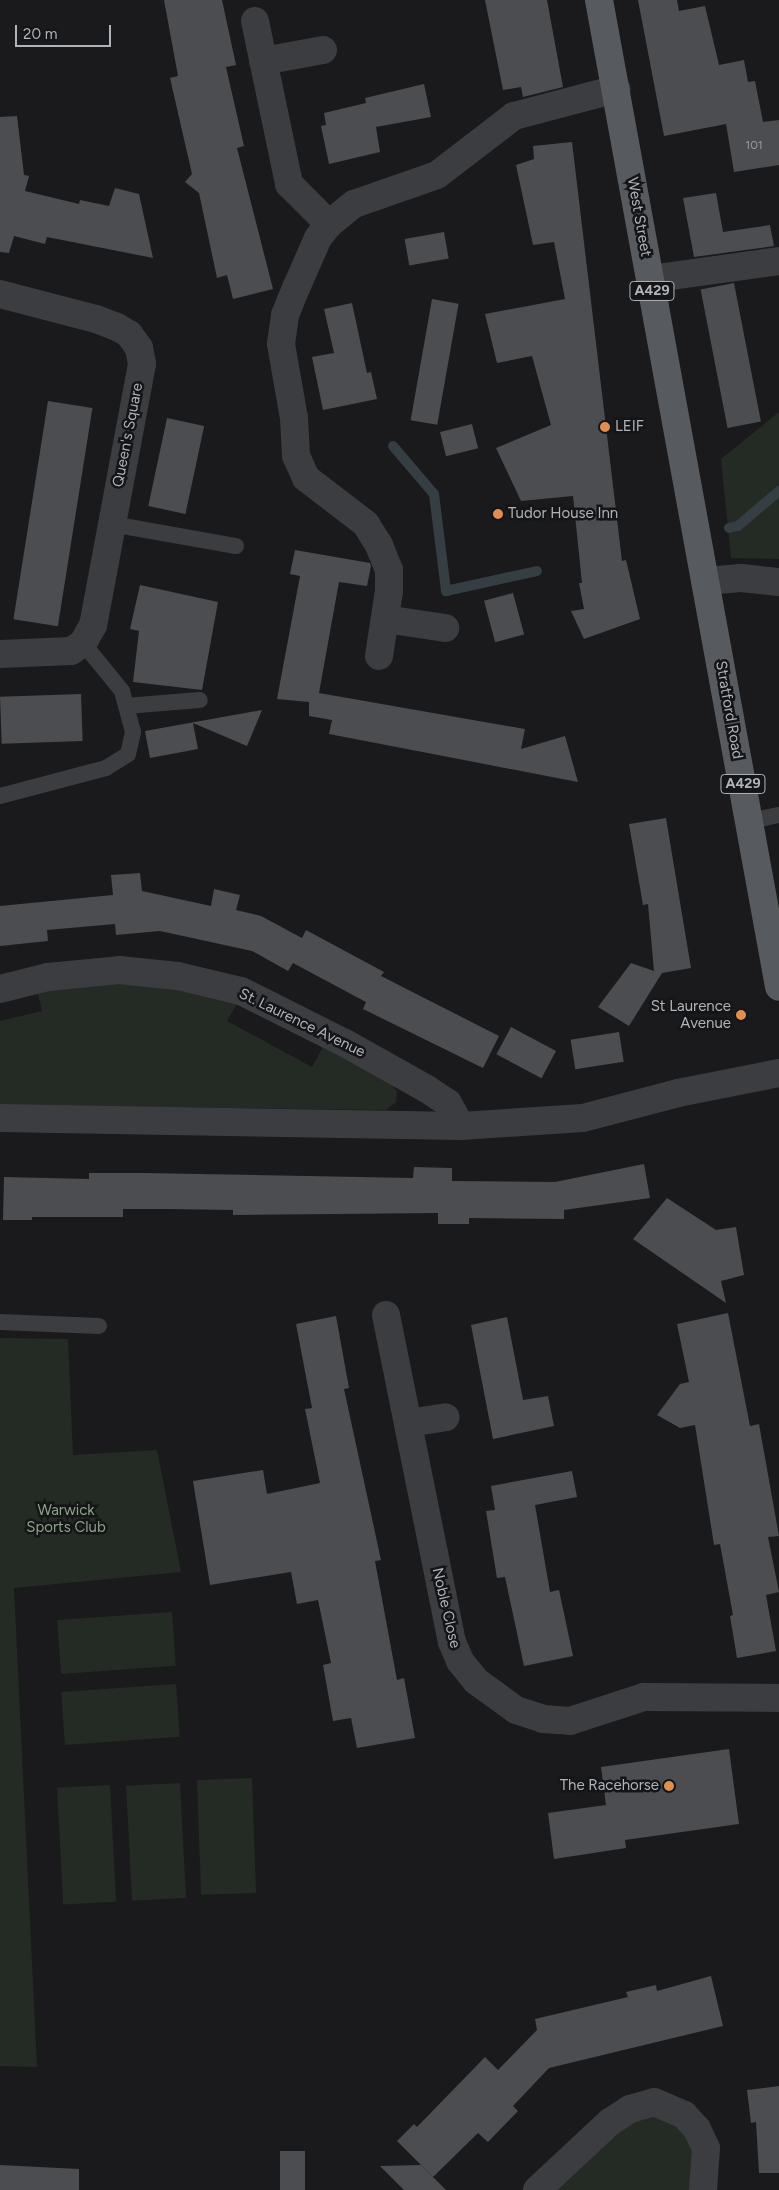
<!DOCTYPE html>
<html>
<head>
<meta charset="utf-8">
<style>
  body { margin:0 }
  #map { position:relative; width:779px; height:2190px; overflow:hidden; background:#1a1a1c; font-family:Figtree,sans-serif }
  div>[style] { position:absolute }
  .green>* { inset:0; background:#242b24; transform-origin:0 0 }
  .stream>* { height:10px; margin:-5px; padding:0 5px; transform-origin:5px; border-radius:5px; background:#353f43 }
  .building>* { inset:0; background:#4c4d50; transform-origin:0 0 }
  .lane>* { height:16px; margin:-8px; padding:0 8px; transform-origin:8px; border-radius:8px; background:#3b3d40 }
  .street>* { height:28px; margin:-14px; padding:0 14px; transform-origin:14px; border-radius:14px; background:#3b3d40 }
  .primary>* { height:28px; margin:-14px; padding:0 14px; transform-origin:14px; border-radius:14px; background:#575b5f }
  .dots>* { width:14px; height:14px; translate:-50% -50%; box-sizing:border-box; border:2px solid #151517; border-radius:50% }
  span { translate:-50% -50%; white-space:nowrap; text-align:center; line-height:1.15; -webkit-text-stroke:5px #151517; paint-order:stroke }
  .number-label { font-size:12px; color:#969aa0 }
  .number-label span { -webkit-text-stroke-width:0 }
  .shield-label span { padding:1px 4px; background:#151517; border:1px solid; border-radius:4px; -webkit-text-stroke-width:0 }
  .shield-label { font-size:14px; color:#aeb4ba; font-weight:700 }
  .street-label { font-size:15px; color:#aeb4ba }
  .poi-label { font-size:15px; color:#aeb4ba }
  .left { translate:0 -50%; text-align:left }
  .right { translate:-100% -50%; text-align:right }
  .park-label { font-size:15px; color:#8ba287 }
  .scale { position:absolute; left:15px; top:25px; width:96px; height:22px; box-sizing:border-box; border:2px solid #aeb4ba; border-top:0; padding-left:6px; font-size:15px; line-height:18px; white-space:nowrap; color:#aeb4ba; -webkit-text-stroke:4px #151517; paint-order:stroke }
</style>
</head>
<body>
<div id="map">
  <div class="green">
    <div style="clip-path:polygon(779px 412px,779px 559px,731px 558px,721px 459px)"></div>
    <div style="clip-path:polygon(119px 977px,238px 1002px,227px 1021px,312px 1067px,323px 1047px,389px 1081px,397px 1091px,396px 1102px,386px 1110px,0 1105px,0 1021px,42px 1011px,36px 987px)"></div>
    <div style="clip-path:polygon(0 1338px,68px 1339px,73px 1455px,157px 1450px,181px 1572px,14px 1588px,37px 2067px,0 2066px)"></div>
    <div style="left:172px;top:1612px;width:54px;height:115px;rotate:86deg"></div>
    <div style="left:176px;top:1684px;width:53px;height:115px;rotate:86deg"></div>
    <div style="left:252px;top:1778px;width:115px;height:55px;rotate:88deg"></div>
    <div style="left:180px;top:1783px;width:115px;height:54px;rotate:87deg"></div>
    <div style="left:110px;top:1785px;width:117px;height:53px;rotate:87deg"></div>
    <div style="clip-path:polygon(660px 2116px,690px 2136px,698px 2160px,695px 2190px,554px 2190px,626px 2125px,638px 2119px)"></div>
  </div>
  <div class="stream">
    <div style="left:393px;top:446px;width:63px;rotate:49.5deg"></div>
    <div style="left:434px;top:494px;width:98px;rotate:82.9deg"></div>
    <div style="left:446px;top:591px;width:93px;rotate:-12.4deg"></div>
    <div style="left:729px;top:528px;width:9px;rotate:-13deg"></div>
    <div style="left:738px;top:526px;width:54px;rotate:-40.5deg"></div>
  </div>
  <div class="building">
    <div style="clip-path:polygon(164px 0,222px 0,236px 65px,226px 67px,244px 146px,237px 148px,273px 289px,233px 299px,227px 275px,217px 278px,199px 193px,185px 182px,192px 174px,170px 78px,178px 76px)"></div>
    <div style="clip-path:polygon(485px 0,547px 0,563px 87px,523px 97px,521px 87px,503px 90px)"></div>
    <div style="clip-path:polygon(638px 0,677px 0,679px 11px,705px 6px,719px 65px,744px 60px,748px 82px,755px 81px,763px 122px,779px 120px,779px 165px,734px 172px,726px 124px,664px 136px)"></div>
    <div style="clip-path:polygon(424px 84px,431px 117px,376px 127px,380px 152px,329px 164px,321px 126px,326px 125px,324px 113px,366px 103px,365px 98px)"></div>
    <div style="clip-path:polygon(17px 116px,24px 175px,29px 176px,25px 191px,79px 204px,80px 200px,109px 206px,115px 188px,139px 194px,153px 258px,47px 237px,45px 244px,14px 236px,9px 253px,0 252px,0 117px)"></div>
    <div style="clip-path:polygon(572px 142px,622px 561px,626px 560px,640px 619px,584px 639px,571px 611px,584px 609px,579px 583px,582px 583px,573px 496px,521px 501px,496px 448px,551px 425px,532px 356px,497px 363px,485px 314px,565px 299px,554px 242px,533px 245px,516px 165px,534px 159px,533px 146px)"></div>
    <div style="clip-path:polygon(716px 193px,723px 232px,770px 225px,774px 246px,694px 257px,683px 198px)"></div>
    <div style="left:444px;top:232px;width:27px;height:40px;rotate:80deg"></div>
    <div style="left:734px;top:283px;width:141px;height:34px;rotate:79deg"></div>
    <div style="left:432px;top:299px;width:27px;height:123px;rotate:10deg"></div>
    <div style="clip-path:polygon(352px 303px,367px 373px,371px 372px,377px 399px,323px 410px,312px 357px,334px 353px,324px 309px)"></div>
    <div style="left:48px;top:401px;width:45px;height:221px;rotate:9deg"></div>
    <div style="left:167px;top:418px;width:38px;height:90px;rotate:12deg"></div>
    <div style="left:472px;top:424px;width:25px;height:33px;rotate:76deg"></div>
    <div style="clip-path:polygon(295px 550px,370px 563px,371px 566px,367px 586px,339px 582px,319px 693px,525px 729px,521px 749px,565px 736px,578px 782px,329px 734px,332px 720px,309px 716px,309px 702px,277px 699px,300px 576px,290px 574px)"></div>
    <div style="clip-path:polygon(140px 585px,218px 602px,202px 690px,133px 682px,139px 631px,130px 629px)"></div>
    <div style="left:513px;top:593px;width:43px;height:30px;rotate:75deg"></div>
    <div style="left:81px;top:694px;width:47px;height:81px;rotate:88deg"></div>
    <div style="clip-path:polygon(262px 710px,247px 746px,193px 723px,198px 749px,150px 758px,145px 731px)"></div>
    <div style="clip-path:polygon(666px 818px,691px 968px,662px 973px,629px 1026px,598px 1007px,631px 963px,654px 971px,648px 904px,643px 905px,629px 824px)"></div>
    <div style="clip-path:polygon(140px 873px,142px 891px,211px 906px,214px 889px,240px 895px,236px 910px,261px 916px,302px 938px,306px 930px,384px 972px,381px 976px,499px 1036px,483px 1068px,363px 1009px,366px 1002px,293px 963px,288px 971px,252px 951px,160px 931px,116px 935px,115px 924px,47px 930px,48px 941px,0 946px,0 906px,113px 895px,111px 875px)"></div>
    <div style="left:511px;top:1027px;width:51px;height:31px;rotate:28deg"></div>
    <div style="left:619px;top:1032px;width:30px;height:49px;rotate:81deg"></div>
    <div style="clip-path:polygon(644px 1164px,650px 1198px,564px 1210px,564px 1219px,469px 1218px,469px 1224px,438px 1224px,438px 1213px,233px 1215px,233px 1210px,169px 1209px,123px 1209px,123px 1217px,32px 1217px,32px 1220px,3px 1220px,4px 1177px,89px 1179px,89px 1173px,143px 1173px,413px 1178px,414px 1167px,452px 1168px,452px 1181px,555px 1182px)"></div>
    <div style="clip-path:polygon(667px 1198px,716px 1230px,736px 1227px,744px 1275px,721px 1281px,726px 1303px,633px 1239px)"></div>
    <div style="clip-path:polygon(728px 1313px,750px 1426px,759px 1424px,779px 1536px,768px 1537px,779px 1592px,766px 1595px,776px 1651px,737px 1658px,730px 1616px,733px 1615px,720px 1544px,714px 1545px,695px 1425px,680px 1428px,657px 1415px,680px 1384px,689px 1382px,677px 1324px)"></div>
    <div style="clip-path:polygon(336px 1316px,349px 1388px,344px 1389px,381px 1560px,375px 1561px,397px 1680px,404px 1678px,415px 1738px,357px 1748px,351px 1718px,333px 1721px,323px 1665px,331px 1663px,318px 1600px,297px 1604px,291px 1572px,210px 1585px,193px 1481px,263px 1470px,267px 1494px,320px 1483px,305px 1409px,312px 1408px,296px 1324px)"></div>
    <div style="clip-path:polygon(507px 1317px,523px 1400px,548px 1396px,554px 1426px,493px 1439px,471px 1325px)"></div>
    <div style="clip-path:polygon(572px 1471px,577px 1497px,535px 1505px,550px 1592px,559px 1590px,573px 1656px,524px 1666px,505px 1577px,497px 1578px,486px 1511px,495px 1510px,491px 1486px)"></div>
    <div style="clip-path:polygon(729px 1749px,739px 1824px,625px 1840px,626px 1848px,554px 1859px,548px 1813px,606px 1805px,601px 1767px)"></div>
    <div style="clip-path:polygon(711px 1976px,723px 2026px,549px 2068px,513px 2106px,518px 2111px,488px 2142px,478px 2133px,433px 2177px,397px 2141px,414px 2124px,417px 2127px,485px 2057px,498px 2070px,537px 2030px,535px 2019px,628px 1997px,626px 1992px,656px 1985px,657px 1991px)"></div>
    <div style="clip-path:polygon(779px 2086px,779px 2173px,759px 2173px,756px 2122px,751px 2123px,747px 2090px)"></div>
    <div style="left:280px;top:2151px;width:25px;height:39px"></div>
    <div style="clip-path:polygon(0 2165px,79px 2169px,79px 2190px,0 2190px)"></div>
    <div style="clip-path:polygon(421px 2165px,446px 2190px,404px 2190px,380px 2166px)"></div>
  </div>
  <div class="lane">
    <div style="left:112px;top:524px;width:126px;rotate:10.1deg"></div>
    <div style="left:126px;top:706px;width:74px;rotate:-4.6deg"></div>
    <div style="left:0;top:796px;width:110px;rotate:-14.8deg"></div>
    <div style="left:106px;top:768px;width:26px;rotate:-32deg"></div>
    <div style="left:128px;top:754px;width:23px;rotate:-77deg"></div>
    <div style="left:133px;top:732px;width:42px;rotate:-105deg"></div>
    <div style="left:122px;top:691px;width:62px;rotate:-129.1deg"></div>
    <div style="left:750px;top:821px;width:30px;rotate:-12deg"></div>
    <div style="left:0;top:1322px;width:99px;rotate:2.3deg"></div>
  </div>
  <div class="street">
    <div style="left:255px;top:21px;width:167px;rotate:78.2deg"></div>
    <div style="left:289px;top:184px;width:57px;rotate:45deg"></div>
    <div style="left:263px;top:61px;width:61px;rotate:-10.4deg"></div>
    <div style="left:650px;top:279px;width:130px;rotate:-7.9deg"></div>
    <div style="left:0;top:294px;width:99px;rotate:14.6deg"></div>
    <div style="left:96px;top:319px;width:22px;rotate:21deg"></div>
    <div style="left:117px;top:327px;width:14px;rotate:30deg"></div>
    <div style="left:129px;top:334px;width:17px;rotate:54deg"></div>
    <div style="left:139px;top:348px;width:16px;rotate:79deg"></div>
    <div style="left:142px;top:364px;width:266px;rotate:100.6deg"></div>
    <div style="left:93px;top:625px;width:21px;rotate:119deg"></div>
    <div style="left:83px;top:643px;width:14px;rotate:146deg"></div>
    <div style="left:71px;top:651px;width:71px;rotate:177.6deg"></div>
    <div style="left:706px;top:581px;width:35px;rotate:-5deg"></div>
    <div style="left:741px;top:578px;width:38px;rotate:6deg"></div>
    <div style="left:385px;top:619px;width:61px;rotate:8.5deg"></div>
    <div style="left:379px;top:656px;width:66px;rotate:-81.3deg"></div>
    <div style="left:389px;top:591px;width:21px;rotate:-90deg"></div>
    <div style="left:389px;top:570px;width:27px;rotate:-112deg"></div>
    <div style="left:379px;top:545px;width:25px;rotate:-122deg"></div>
    <div style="left:366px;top:524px;width:76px;rotate:-142.5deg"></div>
    <div style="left:306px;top:478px;width:24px;rotate:-114deg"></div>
    <div style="left:296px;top:456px;width:38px;rotate:-93deg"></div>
    <div style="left:294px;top:418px;width:75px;rotate:-100deg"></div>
    <div style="left:281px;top:344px;width:29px;rotate:-82deg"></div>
    <div style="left:285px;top:315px;width:31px;rotate:-68deg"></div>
    <div style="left:297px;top:286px;width:52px;rotate:-66.4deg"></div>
    <div style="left:318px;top:238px;width:18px;rotate:-52deg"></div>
    <div style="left:329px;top:224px;width:32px;rotate:-39deg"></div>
    <div style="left:354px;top:204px;width:88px;rotate:-19.3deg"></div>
    <div style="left:437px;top:175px;width:97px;rotate:-37.5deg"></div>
    <div style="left:514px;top:116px;width:106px;rotate:-14.8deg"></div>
    <div style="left:0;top:989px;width:49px;rotate:-14deg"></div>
    <div style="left:48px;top:977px;width:71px;rotate:-5.6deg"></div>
    <div style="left:119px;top:970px;width:59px;rotate:5.8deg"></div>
    <div style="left:178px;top:976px;width:65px;rotate:13.4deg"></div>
    <div style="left:241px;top:991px;width:116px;rotate:26.6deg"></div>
    <div style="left:345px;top:1043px;width:94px;rotate:29.3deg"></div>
    <div style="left:427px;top:1089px;width:25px;rotate:34deg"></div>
    <div style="left:448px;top:1103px;width:26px;rotate:61deg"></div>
    <div style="left:0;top:1118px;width:461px;rotate:1deg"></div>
    <div style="left:461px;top:1126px;width:122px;rotate:-3.8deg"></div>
    <div style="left:583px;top:1118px;width:98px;rotate:-14.7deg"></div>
    <div style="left:678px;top:1093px;width:103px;rotate:-11.2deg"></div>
    <div style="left:386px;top:1315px;width:334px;rotate:78.6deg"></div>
    <div style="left:452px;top:1642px;width:21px;rotate:67deg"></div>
    <div style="left:460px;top:1661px;width:26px;rotate:51deg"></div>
    <div style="left:476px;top:1681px;width:49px;rotate:35.9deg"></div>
    <div style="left:516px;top:1710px;width:28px;rotate:18deg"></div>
    <div style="left:543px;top:1719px;width:27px;rotate:4deg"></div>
    <div style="left:570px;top:1721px;width:78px;rotate:-18deg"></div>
    <div style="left:644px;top:1697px;width:135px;rotate:0.4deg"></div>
    <div style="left:409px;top:1423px;width:37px;rotate:-9deg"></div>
    <div style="left:537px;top:2190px;width:100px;rotate:-43deg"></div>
    <div style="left:610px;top:2122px;width:24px;rotate:-33deg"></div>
    <div style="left:630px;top:2109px;width:25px;rotate:-16deg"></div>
    <div style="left:654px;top:2102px;width:33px;rotate:23deg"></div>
    <div style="left:684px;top:2115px;width:19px;rotate:47deg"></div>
    <div style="left:697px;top:2129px;width:21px;rotate:65deg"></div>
    <div style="left:706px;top:2148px;width:42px;rotate:94.1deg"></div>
  </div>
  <div class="primary">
    <div style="left:599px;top:0;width:1003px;rotate:79.66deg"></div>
  </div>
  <div class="dots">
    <div style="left:605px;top:427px;background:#e0904e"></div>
    <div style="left:498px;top:514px;background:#e0904e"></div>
    <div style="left:741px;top:1015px;background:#e0904e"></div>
    <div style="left:669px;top:1786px;background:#e0904e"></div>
  </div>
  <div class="number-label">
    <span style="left:754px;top:146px">101</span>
  </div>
  <div class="shield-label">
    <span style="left:652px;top:291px">A429</span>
    <span style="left:743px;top:784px">A429</span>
  </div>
  <div class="street-label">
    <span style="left:639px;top:217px;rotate:80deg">West Street</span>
    <span style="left:128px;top:435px;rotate:-79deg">Queen's Square</span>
    <span style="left:729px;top:710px;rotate:80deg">Stratford Road</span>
    <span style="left:302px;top:1023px;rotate:26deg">St. Laurence Avenue</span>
    <span style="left:446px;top:1608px;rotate:77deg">Noble Close</span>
  </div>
  <div class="poi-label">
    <span class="left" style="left:615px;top:427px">LEIF</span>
    <span class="left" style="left:508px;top:514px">Tudor House Inn</span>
    <span class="right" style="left:731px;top:1015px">St Laurence<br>Avenue</span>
    <span class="right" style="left:659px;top:1786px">The Racehorse</span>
  </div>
  <div class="park-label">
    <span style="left:66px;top:1519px">Warwick<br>Sports Club</span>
  </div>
  <div class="scale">20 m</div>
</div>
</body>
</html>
